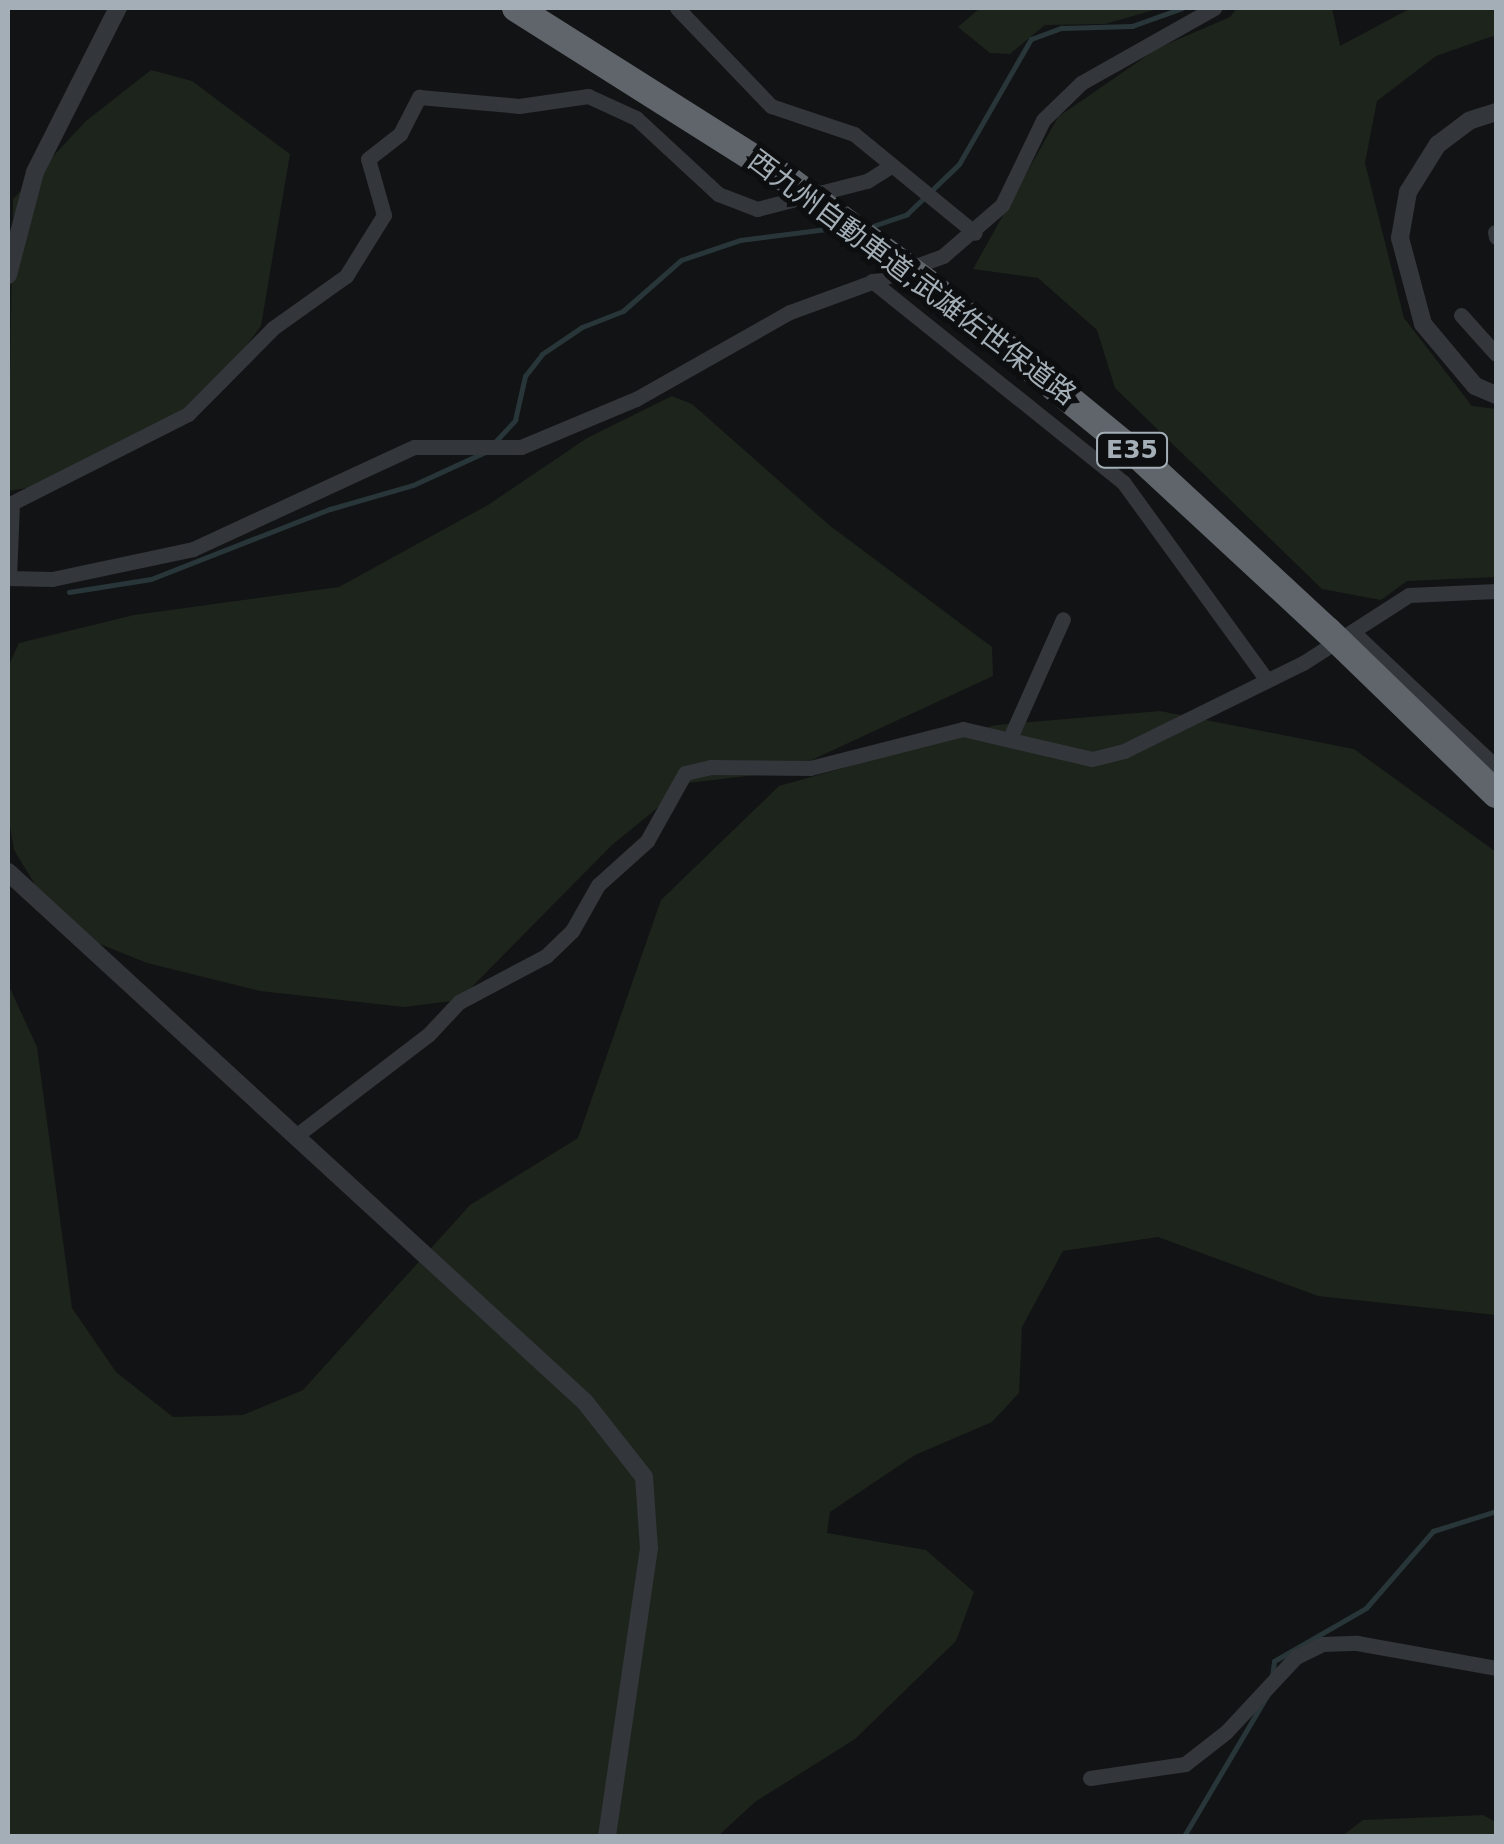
<!DOCTYPE html>
<html>
<head>
<meta charset="utf-8">
<style>
  body { margin:0 }
  #map { position:relative; width:1504px; height:1844px; overflow:hidden; background:#121314; font-family:"DejaVu Sans","Noto Sans JP",sans-serif }
  div>[style] { position:absolute }
  .green>* { inset:0; background:#1d241c }
  .stream>* { height:5px; margin:-2.5px; padding:0 2.5px; transform-origin:2.5px; border-radius:2.5px; background:#283639 }
  .minor>* { height:15px; margin:-7.5px; padding:0 7.5px; transform-origin:7.5px; border-radius:7.5px; background:#33363a }
  .tertiary>* { height:18px; margin:-9px; padding:0 9px; transform-origin:9px; border-radius:9px; background:#33363a }
  .motorway>* { height:28px; margin:-14px; padding:0 14px; transform-origin:14px; border-radius:14px; background:#5f656b }
  .motorway-bridge>* { height:28px; margin:-14px; padding:0 14px; transform-origin:14px; border-radius:14px; background:#5f656b }
  span { translate:-50% -50%; white-space:nowrap; text-align:center; line-height:1.15; -webkit-text-stroke:10px #0d0e0f; paint-order:stroke }
  .shield-label span { padding:2px 8px; background:#0d0e0f; border:2px solid; border-radius:8px; -webkit-text-stroke-width:0 }
  .shield-label { font-size:25px; color:#a3aeb6; font-weight:700 }
  .street-label { font-size:28px; color:#a3aeb6 }
  .frame { position:absolute; inset:0; border:10px solid #a3aeb6; pointer-events:none }
</style>
</head>
<body>
<div id="map">
  <div class="green">
    <div style="clip-path:polygon(980px 8px,1161px 8px,1105px 24px,1045px 25px,1010px 54px,990px 53px,958px 27px)"></div>
    <div style="clip-path:polygon(1237px 8px,1332px 8px,1340px 46px,1411px 8px,1496px 8px,1496px 35px,1436px 56px,1377px 101px,1365px 163px,1404px 318px,1472px 406px,1496px 409px,1496px 577px,1407px 581px,1381px 600px,1322px 589px,1115px 388px,1097px 330px,1038px 278px,973px 269px,1058px 117px,1158px 48px,1230px 17px)"></div>
    <div style="clip-path:polygon(151px 70px,192px 81px,290px 154px,261px 326px,231px 367px,173px 419px,34px 487px,8px 491px,13px 199px,86px 121px)"></div>
    <div style="clip-path:polygon(672px 396px,692px 404px,829px 525px,992px 647px,993px 676px,788px 771px,688px 783px,612px 845px,459px 1000px,404px 1007px,260px 991px,147px 963px,95px 942px,53px 914px,14px 850px,8px 815px,8px 667px,19px 643px,134px 615px,339px 587px,488px 505px,587px 438px)"></div>
    <div style="clip-path:polygon(1160px 711px,1354px 749px,1496px 852px,1496px 1315px,1318px 1296px,1158px 1237px,1063px 1251px,1022px 1327px,1019px 1393px,992px 1422px,915px 1455px,830px 1512px,827px 1533px,926px 1550px,974px 1592px,956px 1641px,855px 1739px,755px 1802px,718px 1836px,8px 1836px,8px 984px,37px 1047px,72px 1308px,116px 1372px,173px 1417px,243px 1415px,303px 1390px,470px 1205px,578px 1138px,661px 900px,779px 786px,996px 725px)"></div>
    <div style="clip-path:polygon(1483px 1815px,1496px 1822px,1496px 1836px,1342px 1836px,1363px 1820px)"></div>
  </div>
  <div class="stream">
    <div style="left:870px;top:227px;width:39px;rotate:-19deg"></div>
    <div style="left:907px;top:214px;width:72px;rotate:-43.9deg"></div>
    <div style="left:959px;top:164px;width:144px;rotate:-60.1deg"></div>
    <div style="left:1031px;top:39px;width:33px;rotate:-20deg"></div>
    <div style="left:1062px;top:28px;width:70px;rotate:-1.6deg"></div>
    <div style="left:1132px;top:26px;width:53px;rotate:-19.8deg"></div>
    <div style="left:493px;top:444px;width:33px;rotate:-47deg"></div>
    <div style="left:515px;top:420px;width:45px;rotate:-77.2deg"></div>
    <div style="left:525px;top:376px;width:28px;rotate:-52deg"></div>
    <div style="left:542px;top:354px;width:48px;rotate:-34deg"></div>
    <div style="left:582px;top:327px;width:44px;rotate:-21.3deg"></div>
    <div style="left:623px;top:311px;width:77px;rotate:-41.3deg"></div>
    <div style="left:681px;top:260px;width:62px;rotate:-18.7deg"></div>
    <div style="left:740px;top:240px;width:95px;rotate:-7.3deg"></div>
    <div style="left:69px;top:592px;width:83px;rotate:-9deg"></div>
    <div style="left:151px;top:579px;width:192px;rotate:-21.4deg"></div>
    <div style="left:330px;top:509px;width:86px;rotate:-16.1deg"></div>
    <div style="left:413px;top:485px;width:79px;rotate:-24.6deg"></div>
    <div style="left:1272px;top:1676px;width:15px;rotate:-82deg"></div>
    <div style="left:1274px;top:1661px;width:106px;rotate:-29.9deg"></div>
    <div style="left:1366px;top:1608px;width:102px;rotate:-49deg"></div>
    <div style="left:1433px;top:1531px;width:66px;rotate:-17.6deg"></div>
    <div style="left:1184px;top:1836px;width:167px;rotate:-59.4deg"></div>
  </div>
  <div class="minor">
    <div style="left:677px;top:8px;width:136px;rotate:46.2deg"></div>
    <div style="left:771px;top:106px;width:88px;rotate:18.6deg"></div>
    <div style="left:854px;top:134px;width:156px;rotate:39.3deg"></div>
    <div style="left:1495px;top:232px;width:5px;rotate:79deg"></div>
    <div style="left:872px;top:281px;width:322px;rotate:38.7deg"></div>
    <div style="left:1123px;top:482px;width:245px;rotate:54deg"></div>
    <div style="left:1461px;top:315px;width:52px;rotate:48.1deg"></div>
    <div style="left:8px;top:578px;width:44px;rotate:1.3deg"></div>
    <div style="left:52px;top:579px;width:144px;rotate:-12deg"></div>
    <div style="left:193px;top:549px;width:243px;rotate:-24.8deg"></div>
    <div style="left:414px;top:447px;width:107px"></div>
    <div style="left:521px;top:447px;width:125px;rotate:-22.7deg"></div>
    <div style="left:636px;top:399px;width:177px;rotate:-29.5deg"></div>
    <div style="left:790px;top:312px;width:163px;rotate:-20.1deg"></div>
    <div style="left:943px;top:256px;width:78px;rotate:-40.8deg"></div>
    <div style="left:1002px;top:205px;width:94px;rotate:-64.2deg"></div>
    <div style="left:1043px;top:120px;width:53px;rotate:-44.2deg"></div>
    <div style="left:1081px;top:83px;width:153px;rotate:-29.4deg"></div>
    <div style="left:9px;top:578px;width:75px;rotate:-87.7deg"></div>
    <div style="left:12px;top:503px;width:197px;rotate:-26.8deg"></div>
    <div style="left:188px;top:414px;width:121px;rotate:-45.3deg"></div>
    <div style="left:273px;top:328px;width:90px;rotate:-35.5deg"></div>
    <div style="left:346px;top:276px;width:72px;rotate:-58.1deg"></div>
    <div style="left:384px;top:215px;width:58px;rotate:-105.9deg"></div>
    <div style="left:368px;top:159px;width:41px;rotate:-38deg"></div>
    <div style="left:400px;top:134px;width:42px;rotate:-62.8deg"></div>
    <div style="left:419px;top:97px;width:100px;rotate:5.1deg"></div>
    <div style="left:519px;top:106px;width:70px;rotate:-8.2deg"></div>
    <div style="left:588px;top:96px;width:53px;rotate:24.6deg"></div>
    <div style="left:636px;top:118px;width:112px;rotate:42.8deg"></div>
    <div style="left:718px;top:194px;width:42px;rotate:21deg"></div>
    <div style="left:757px;top:209px;width:114px;rotate:-14.3deg"></div>
    <div style="left:867px;top:181px;width:28px;rotate:-32deg"></div>
    <div style="left:1354px;top:633px;width:195px;rotate:43.3deg"></div>
    <div style="left:1010px;top:738px;width:130px;rotate:-66deg"></div>
    <div style="left:297px;top:1135px;width:165px;rotate:-37.4deg"></div>
    <div style="left:428px;top:1035px;width:45px;rotate:-46.8deg"></div>
    <div style="left:459px;top:1002px;width:98px;rotate:-27.9deg"></div>
    <div style="left:546px;top:956px;width:36px;rotate:-44deg"></div>
    <div style="left:572px;top:931px;width:53px;rotate:-60.5deg"></div>
    <div style="left:598px;top:885px;width:66px;rotate:-41.9deg"></div>
    <div style="left:647px;top:841px;width:78px;rotate:-60.8deg"></div>
    <div style="left:685px;top:773px;width:27px;rotate:-13deg"></div>
    <div style="left:711px;top:767px;width:99px;rotate:0.6deg"></div>
    <div style="left:810px;top:768px;width:158px;rotate:-14.3deg"></div>
    <div style="left:963px;top:729px;width:132px;rotate:13.1deg"></div>
    <div style="left:1092px;top:759px;width:33px;rotate:-14deg"></div>
    <div style="left:1124px;top:751px;width:199px;rotate:-26.2deg"></div>
    <div style="left:1303px;top:663px;width:126px;rotate:-32.7deg"></div>
    <div style="left:1409px;top:595px;width:87px;rotate:-2.6deg"></div>
    <div style="left:1090px;top:1778px;width:96px;rotate:-8.4deg"></div>
    <div style="left:1185px;top:1764px;width:52px;rotate:-38deg"></div>
    <div style="left:1226px;top:1732px;width:103px;rotate:-47deg"></div>
    <div style="left:1296px;top:1657px;width:30px;rotate:-26deg"></div>
    <div style="left:1323px;top:1644px;width:34px;rotate:-2deg"></div>
    <div style="left:1357px;top:1643px;width:141px;rotate:10.2deg"></div>
  </div>
  <div class="tertiary">
    <div style="left:1496px;top:112px;width:28px;rotate:162deg"></div>
    <div style="left:1469px;top:121px;width:39px;rotate:143deg"></div>
    <div style="left:1438px;top:144px;width:57px;rotate:122deg"></div>
    <div style="left:1408px;top:192px;width:47px;rotate:99.9deg"></div>
    <div style="left:1400px;top:238px;width:89px;rotate:75deg"></div>
    <div style="left:1423px;top:324px;width:81px;rotate:50deg"></div>
    <div style="left:1475px;top:386px;width:23px;rotate:23deg"></div>
    <div style="left:8px;top:275px;width:106px;rotate:-75.3deg"></div>
    <div style="left:35px;top:172px;width:184px;rotate:-63.2deg"></div>
    <div style="left:8px;top:872px;width:783px;rotate:42.57deg"></div>
    <div style="left:585px;top:1402px;width:95px;rotate:51.8deg"></div>
    <div style="left:644px;top:1477px;width:71px;rotate:86deg"></div>
    <div style="left:649px;top:1548px;width:291px;rotate:98.3deg"></div>
  </div>
  <div class="motorway">
    <div style="left:516px;top:8px;width:324px;rotate:32.3deg"></div>
    <div style="left:926px;top:282px;width:279px;rotate:39.3deg"></div>
    <div style="left:1142px;top:459px;width:253px;rotate:42.8deg"></div>
  </div>
  <div class="motorway-bridge">
    <div style="left:790px;top:181px;width:169px;rotate:36.6deg"></div>
    <div style="left:1328px;top:631px;width:234px;rotate:44.1deg"></div>
  </div>
  <div class="shield-label">
    <span style="left:1132px;top:450px">E35</span>
  </div>
  <div class="street-label">
    <span style="left:912px;top:278px;rotate:37deg">西九州自動車道;武雄佐世保道路</span>
  </div>
  <div class="frame"></div>
</div>
</body>
</html>
